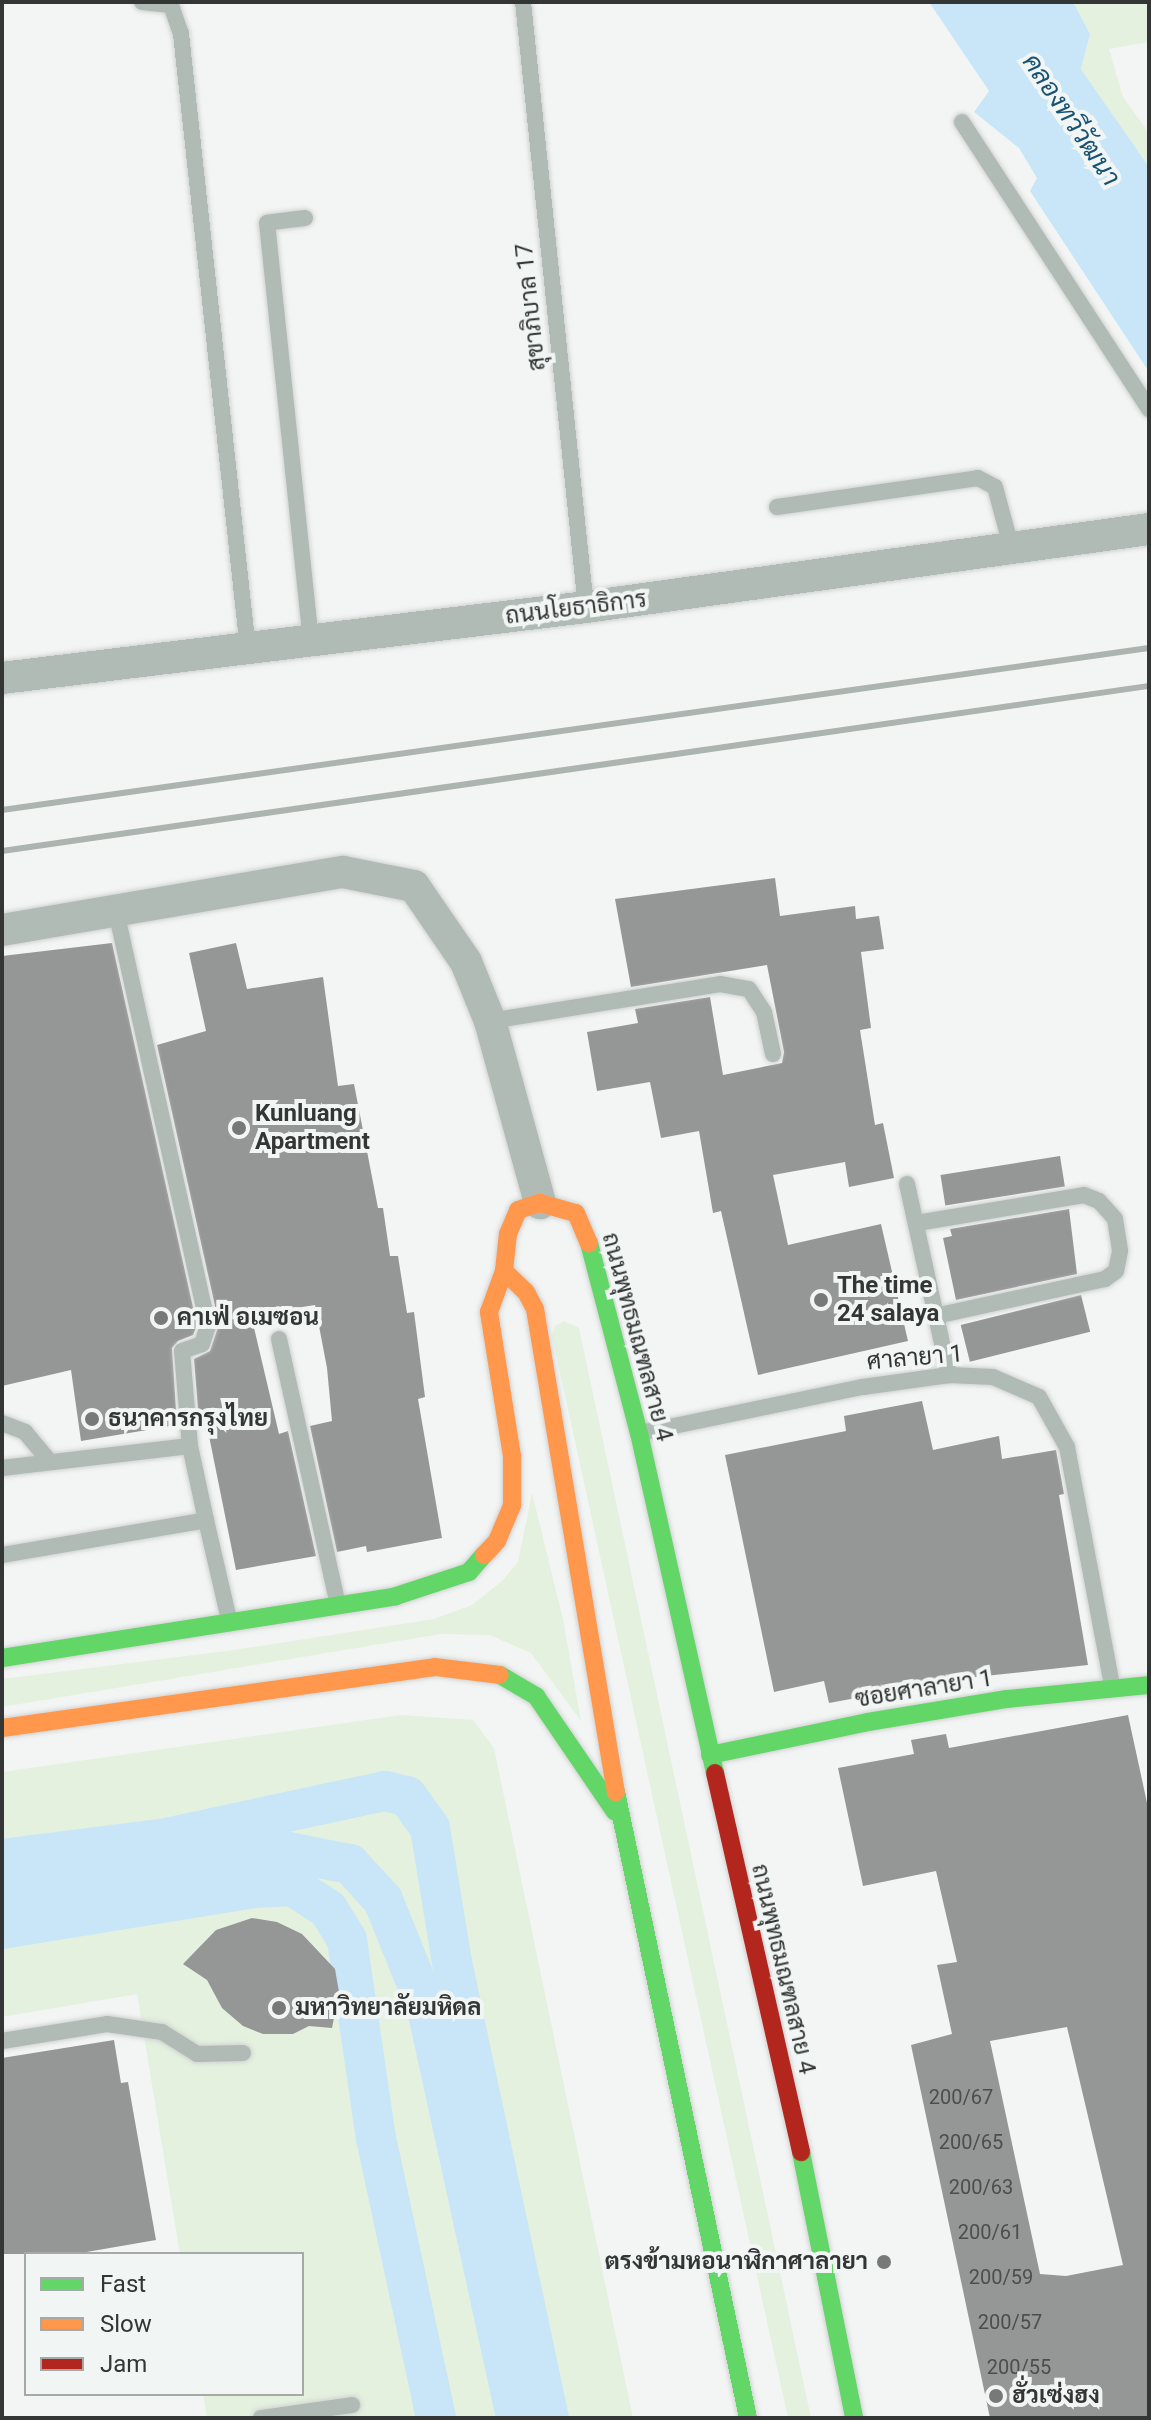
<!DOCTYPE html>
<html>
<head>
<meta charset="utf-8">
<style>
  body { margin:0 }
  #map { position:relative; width:1151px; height:2420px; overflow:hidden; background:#f2f5f4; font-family:Roboto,Sarabun,sans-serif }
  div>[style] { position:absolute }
  .green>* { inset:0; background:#e4f1de }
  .water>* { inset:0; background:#c9e6f8 }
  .canal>* { height:40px; margin:-20px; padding:0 20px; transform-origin:20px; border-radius:20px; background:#c9e6f8 }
  .building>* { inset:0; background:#959796; transform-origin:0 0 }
  .roads { filter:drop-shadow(0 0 2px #d1d2d2) drop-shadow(0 0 2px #d1d2d2) }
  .lane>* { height:16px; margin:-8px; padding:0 8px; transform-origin:8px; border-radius:8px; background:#b0bbb5 }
  .street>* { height:32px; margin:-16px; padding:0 16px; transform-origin:16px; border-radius:16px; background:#b0bbb5 }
  .fast>* { height:18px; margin:-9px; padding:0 9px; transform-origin:9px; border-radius:9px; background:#63d668 }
  .slow>* { height:18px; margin:-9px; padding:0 9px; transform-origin:9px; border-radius:9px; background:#ff974d }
  .jam>* { height:18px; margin:-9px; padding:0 9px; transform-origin:9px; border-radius:9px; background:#b3261e }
  .rail>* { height:6px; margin:-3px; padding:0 3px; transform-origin:3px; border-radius:3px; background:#acb4b0 }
  .dots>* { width:22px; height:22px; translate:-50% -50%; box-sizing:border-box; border:4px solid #f1f6f5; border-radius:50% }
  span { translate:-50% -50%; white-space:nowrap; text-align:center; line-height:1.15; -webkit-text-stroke:8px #f1f6f5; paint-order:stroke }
  .number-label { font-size:20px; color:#4c4e4d }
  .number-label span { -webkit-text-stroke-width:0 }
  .street-label { font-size:24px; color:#343635 }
  .poi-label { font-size:24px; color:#343635; font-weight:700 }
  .left { translate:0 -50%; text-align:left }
  .right { translate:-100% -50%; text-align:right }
  .water-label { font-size:26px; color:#185273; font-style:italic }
  .frame { position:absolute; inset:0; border:4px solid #343635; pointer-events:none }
  .legend { position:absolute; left:24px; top:2252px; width:280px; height:144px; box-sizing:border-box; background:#f1f6f5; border:2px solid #a5a9a8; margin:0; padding:10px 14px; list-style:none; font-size:24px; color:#343635 }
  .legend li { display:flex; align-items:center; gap:16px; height:40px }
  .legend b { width:40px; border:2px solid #a5a9a8 }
</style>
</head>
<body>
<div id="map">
  <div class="green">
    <div style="clip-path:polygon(1073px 2px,1149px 2px,1149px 42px,1109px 49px,1123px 97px,1149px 133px,1149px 167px,1081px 69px,1090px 34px)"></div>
    <div style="clip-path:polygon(564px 1321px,579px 1328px,811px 2418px,788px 2418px,552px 1336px,555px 1326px)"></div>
    <div style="clip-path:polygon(532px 1493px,563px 1619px,581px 1721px,531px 1653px,490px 1635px,441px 1634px,2px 1707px,2px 1679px,234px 1650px,434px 1619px,472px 1605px,503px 1580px,518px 1562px)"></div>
    <div style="clip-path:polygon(401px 1715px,473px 1720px,494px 1748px,633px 2418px,207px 2418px,203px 2394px,302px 2394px,302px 2254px,180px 2254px,137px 1994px,2px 2017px,2px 1772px)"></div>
  </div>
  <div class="water">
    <div style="clip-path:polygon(929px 2px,1073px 2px,1090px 34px,1081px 69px,1149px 167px,1149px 372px,1030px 191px,1037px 178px,1019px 148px,974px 112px,989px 91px)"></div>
  </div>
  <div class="canal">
    <div style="left:2px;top:1859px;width:160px;rotate:-7.2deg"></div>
    <div style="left:161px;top:1839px;width:229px;rotate:-12.1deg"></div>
    <div style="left:385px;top:1791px;width:23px;rotate:13deg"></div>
    <div style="left:407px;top:1796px;width:39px;rotate:54deg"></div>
    <div style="left:430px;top:1828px;width:136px;rotate:80.7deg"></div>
    <div style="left:452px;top:1962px;width:466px;rotate:78deg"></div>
    <div style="left:2px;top:1890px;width:289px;rotate:-7.6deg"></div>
    <div style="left:288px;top:1852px;width:63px;rotate:11deg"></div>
    <div style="left:350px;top:1864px;width:49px;rotate:47.5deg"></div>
    <div style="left:383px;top:1900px;width:118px;rotate:68deg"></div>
    <div style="left:427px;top:2009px;width:419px;rotate:77.7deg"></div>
    <div style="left:2px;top:1929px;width:257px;rotate:-9.2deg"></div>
    <div style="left:256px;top:1888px;width:36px;rotate:-3deg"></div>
    <div style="left:292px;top:1886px;width:43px;rotate:32.6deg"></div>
    <div style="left:328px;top:1909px;width:36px;rotate:58deg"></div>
    <div style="left:347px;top:1940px;width:200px;rotate:81.7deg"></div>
    <div style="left:376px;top:2138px;width:286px;rotate:77.9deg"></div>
  </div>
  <div class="building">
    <div style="clip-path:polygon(775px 878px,780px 916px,855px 906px,856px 919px,879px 916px,884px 949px,861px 952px,871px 1028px,860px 1030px,875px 1125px,883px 1123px,894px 1178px,849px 1187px,845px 1162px,773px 1175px,788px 1245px,881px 1224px,908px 1341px,758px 1375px,721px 1211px,713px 1213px,699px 1131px,661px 1138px,650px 1082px,597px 1091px,587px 1032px,638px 1023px,635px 1009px,710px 997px,723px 1075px,782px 1063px,784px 1052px,767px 965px,631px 987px,615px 899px)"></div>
    <div style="clip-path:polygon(112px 943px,197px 1325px,193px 1335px,178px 1341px,172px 1348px,177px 1425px,81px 1441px,71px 1370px,2px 1386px,2px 956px)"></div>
    <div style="clip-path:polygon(236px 943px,247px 989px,323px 977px,338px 1086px,354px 1084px,378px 1208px,383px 1208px,390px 1256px,398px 1256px,407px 1313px,414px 1312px,425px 1397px,418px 1399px,442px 1538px,367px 1552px,366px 1546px,337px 1552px,310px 1426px,332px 1421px,327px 1368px,315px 1305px,251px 1315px,279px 1434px,288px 1431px,316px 1556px,236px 1570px,206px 1421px,199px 1422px,194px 1359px,210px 1351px,219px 1324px,157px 1045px,206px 1031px,189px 953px)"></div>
    <div style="left:1060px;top:1156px;width:31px;height:121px;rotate:81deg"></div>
    <div style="clip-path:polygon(1069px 1209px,1077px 1274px,956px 1300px,943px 1238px,952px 1236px,950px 1229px)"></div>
    <div style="left:1081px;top:1295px;width:38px;height:124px;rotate:76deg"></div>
    <div style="clip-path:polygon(922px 1401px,933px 1450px,999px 1436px,1002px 1459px,1056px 1450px,1064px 1494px,1059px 1495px,1088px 1665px,966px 1678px,829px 1703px,824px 1681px,774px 1692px,725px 1455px,846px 1431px,844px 1416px)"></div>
    <div style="clip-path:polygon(evenodd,1128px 1715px,1149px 1812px,1149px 2418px,990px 2418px,911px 2045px,952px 2034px,937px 1965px,957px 1962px,936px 1871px,863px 1886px,838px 1768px,914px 1754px,911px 1740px,946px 1734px,949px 1748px,1128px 1715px,1067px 2027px,1123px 2265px,1066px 2276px,1040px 2274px,990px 2041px,1067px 2027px)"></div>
    <div style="clip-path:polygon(252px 1918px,277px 1922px,302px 1934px,335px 1969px,339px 1992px,332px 2028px,309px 2026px,293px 2034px,263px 2034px,243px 2026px,222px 2008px,207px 1980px,183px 1964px,216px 1930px)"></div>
    <div style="clip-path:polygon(114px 2040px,121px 2083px,128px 2082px,156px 2240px,75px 2254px,2px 2254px,2px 2058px)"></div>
  </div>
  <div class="roads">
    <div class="lane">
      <div style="left:142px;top:2px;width:29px;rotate:6deg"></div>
      <div style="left:171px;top:5px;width:31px;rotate:71deg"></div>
      <div style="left:181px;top:34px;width:620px;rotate:83.79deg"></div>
      <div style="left:523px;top:2px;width:608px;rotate:84.06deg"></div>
      <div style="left:962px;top:122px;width:343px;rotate:56.9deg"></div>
      <div style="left:305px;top:218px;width:38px;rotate:173deg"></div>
      <div style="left:267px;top:223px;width:421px;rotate:84deg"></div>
      <div style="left:777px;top:507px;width:203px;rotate:-8.2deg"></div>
      <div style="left:978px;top:478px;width:19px;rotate:28deg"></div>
      <div style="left:995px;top:487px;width:65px;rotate:74.9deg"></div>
      <div style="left:490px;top:1021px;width:233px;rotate:-9.1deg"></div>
      <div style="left:720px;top:984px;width:29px;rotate:10deg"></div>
      <div style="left:749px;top:989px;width:27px;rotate:57deg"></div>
      <div style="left:764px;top:1012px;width:43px;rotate:77.9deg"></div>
      <div style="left:907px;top:1184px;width:196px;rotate:77.6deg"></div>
      <div style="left:917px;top:1223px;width:169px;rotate:-9.5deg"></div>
      <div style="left:1084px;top:1195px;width:16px;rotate:22deg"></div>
      <div style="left:1099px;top:1201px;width:24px;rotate:48deg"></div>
      <div style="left:1115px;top:1219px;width:32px;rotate:81deg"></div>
      <div style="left:1120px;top:1251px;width:20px;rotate:101deg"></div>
      <div style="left:1116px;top:1271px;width:14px;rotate:144deg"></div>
      <div style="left:1105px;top:1279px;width:173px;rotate:167.7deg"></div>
      <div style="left:279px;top:1339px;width:272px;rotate:77.5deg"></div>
      <div style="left:2px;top:1423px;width:25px;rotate:21deg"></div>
      <div style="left:25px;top:1432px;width:38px;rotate:50deg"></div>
      <div style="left:640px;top:1433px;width:228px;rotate:-11.7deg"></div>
      <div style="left:863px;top:1387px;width:87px;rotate:-7.9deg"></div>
      <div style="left:949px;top:1375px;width:44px;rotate:2.6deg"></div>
      <div style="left:993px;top:1377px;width:50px;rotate:23.5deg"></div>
      <div style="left:1039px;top:1397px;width:57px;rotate:60.8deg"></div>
      <div style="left:1067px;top:1447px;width:243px;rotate:79.3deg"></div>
      <div style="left:2px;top:1468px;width:189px;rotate:-6.7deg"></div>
      <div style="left:206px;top:1520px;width:103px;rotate:77deg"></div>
      <div style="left:2px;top:1555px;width:207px;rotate:-9.7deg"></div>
      <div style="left:206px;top:1520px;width:76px;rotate:-102.2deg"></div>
      <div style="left:190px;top:1446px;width:95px;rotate:-94.8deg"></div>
      <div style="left:182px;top:1351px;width:21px;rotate:-19deg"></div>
      <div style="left:202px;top:1344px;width:19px;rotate:-72deg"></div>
      <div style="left:208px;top:1326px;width:426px;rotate:-102.5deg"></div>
      <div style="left:2px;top:2041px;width:106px;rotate:-9.2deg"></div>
      <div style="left:107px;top:2024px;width:56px;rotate:8.3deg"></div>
      <div style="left:162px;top:2032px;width:41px;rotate:32.2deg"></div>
      <div style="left:197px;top:2054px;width:46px;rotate:-1.2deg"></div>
      <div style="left:261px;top:2418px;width:92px;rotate:-8.1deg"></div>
    </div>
    <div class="street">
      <div style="left:2px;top:678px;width:588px;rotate:-6.93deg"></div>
      <div style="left:586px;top:607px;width:568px;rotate:-7.89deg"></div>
      <div style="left:2px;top:930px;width:346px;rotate:-9.7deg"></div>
      <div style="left:343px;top:872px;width:72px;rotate:11.2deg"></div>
      <div style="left:414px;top:886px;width:92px;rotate:55.6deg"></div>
      <div style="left:466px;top:962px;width:64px;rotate:67.9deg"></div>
      <div style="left:490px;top:1021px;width:189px;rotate:74.6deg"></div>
    </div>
    <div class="fast">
      <div style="left:589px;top:1243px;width:196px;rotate:75.3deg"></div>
      <div style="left:639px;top:1433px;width:348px;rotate:77.4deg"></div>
      <div style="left:2px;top:1658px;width:399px;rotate:-8.9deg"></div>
      <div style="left:396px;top:1596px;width:77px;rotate:-18.2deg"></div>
      <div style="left:469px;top:1572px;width:23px;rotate:-49deg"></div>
      <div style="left:500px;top:1675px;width:42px;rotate:30.3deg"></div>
      <div style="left:536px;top:1696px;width:140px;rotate:55.7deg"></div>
      <div style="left:710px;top:1755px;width:161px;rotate:-11.8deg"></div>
      <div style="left:868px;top:1722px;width:141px;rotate:-9.4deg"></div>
      <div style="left:1007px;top:1699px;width:143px;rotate:-5.6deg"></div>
      <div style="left:616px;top:1792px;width:640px;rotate:78.09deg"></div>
      <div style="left:801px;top:2152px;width:271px;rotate:78.7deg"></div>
    </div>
    <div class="slow">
      <div style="left:504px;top:1271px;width:30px;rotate:44deg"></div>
      <div style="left:526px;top:1292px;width:19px;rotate:62deg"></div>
      <div style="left:535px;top:1309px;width:490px;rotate:80.5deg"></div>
      <div style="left:484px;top:1555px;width:19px;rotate:-47deg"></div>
      <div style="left:497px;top:1541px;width:39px;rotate:-67deg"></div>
      <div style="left:512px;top:1505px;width:49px;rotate:-90deg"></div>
      <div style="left:512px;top:1456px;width:146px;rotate:-99.1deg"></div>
      <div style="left:489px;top:1312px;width:44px;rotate:-69.9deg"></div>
      <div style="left:504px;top:1271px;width:37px;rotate:-84deg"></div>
      <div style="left:508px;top:1234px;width:26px;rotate:-67deg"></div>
      <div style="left:518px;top:1210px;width:23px;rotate:-18deg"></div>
      <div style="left:540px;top:1203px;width:37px;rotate:16deg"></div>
      <div style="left:576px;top:1213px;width:33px;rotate:67deg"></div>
      <div style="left:2px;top:1728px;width:437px;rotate:-8deg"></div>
      <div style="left:435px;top:1667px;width:65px;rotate:7deg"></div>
    </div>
    <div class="jam">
      <div style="left:715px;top:1773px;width:389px;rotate:77.2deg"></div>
    </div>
  </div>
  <div class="rail">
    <div style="left:2px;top:810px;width:1158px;rotate:-8.04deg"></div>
    <div style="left:2px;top:851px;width:1159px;rotate:-8.19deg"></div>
  </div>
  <div class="dots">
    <div style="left:239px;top:1128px;background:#767978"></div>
    <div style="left:821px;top:1300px;background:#767978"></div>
    <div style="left:161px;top:1318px;background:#767978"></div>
    <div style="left:92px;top:1419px;background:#767978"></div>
    <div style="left:279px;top:2008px;background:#767978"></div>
    <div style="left:884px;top:2262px;background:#767978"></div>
    <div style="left:996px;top:2396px;background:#767978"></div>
  </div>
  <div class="number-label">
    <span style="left:961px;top:2097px">200/67</span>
    <span style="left:971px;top:2142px">200/65</span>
    <span style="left:981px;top:2187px">200/63</span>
    <span style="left:990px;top:2232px">200/61</span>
    <span style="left:1001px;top:2277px">200/59</span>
    <span style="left:1010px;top:2322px">200/57</span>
    <span style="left:1019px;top:2367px">200/55</span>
  </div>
  <div class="street-label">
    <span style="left:531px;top:307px;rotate:-96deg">สุขาภิบาล 17</span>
    <span style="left:576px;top:608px;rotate:-7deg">ถนนโยธาธิการ</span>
    <span style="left:637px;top:1337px;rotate:75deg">ถนนพุทธมณฑลสาย 4</span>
    <span style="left:915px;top:1358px;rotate:-5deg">ศาลายา 1</span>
    <span style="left:924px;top:1689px;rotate:-9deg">ซอยศาลายา 1</span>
    <span style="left:783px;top:1969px;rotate:77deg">ถนนพุทธมณฑลสาย 4</span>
  </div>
  <div class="poi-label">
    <span class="left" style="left:255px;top:1128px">Kunluang<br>Apartment</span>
    <span class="left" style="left:837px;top:1300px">The time<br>24 salaya</span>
    <span class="left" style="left:177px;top:1318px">คาเฟ่ อเมซอน</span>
    <span class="left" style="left:108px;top:1419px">ธนาคารกรุงไทย</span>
    <span class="left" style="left:295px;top:2008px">มหาวิทยาลัยมหิดล</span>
    <span class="right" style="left:868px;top:2262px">ตรงข้ามหอนาฬิกาศาลายา</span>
    <span class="left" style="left:1012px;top:2396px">ฮั่วเซ่งฮง</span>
  </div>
  <div class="water-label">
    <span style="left:1071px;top:120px;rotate:56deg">คลองทวีวัฒนา</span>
  </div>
  <div class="frame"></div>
  <ul class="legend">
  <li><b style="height:10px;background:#63d668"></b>Fast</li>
  <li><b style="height:10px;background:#ff974d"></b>Slow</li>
  <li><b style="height:10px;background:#b3261e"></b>Jam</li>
  </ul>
</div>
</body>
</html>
